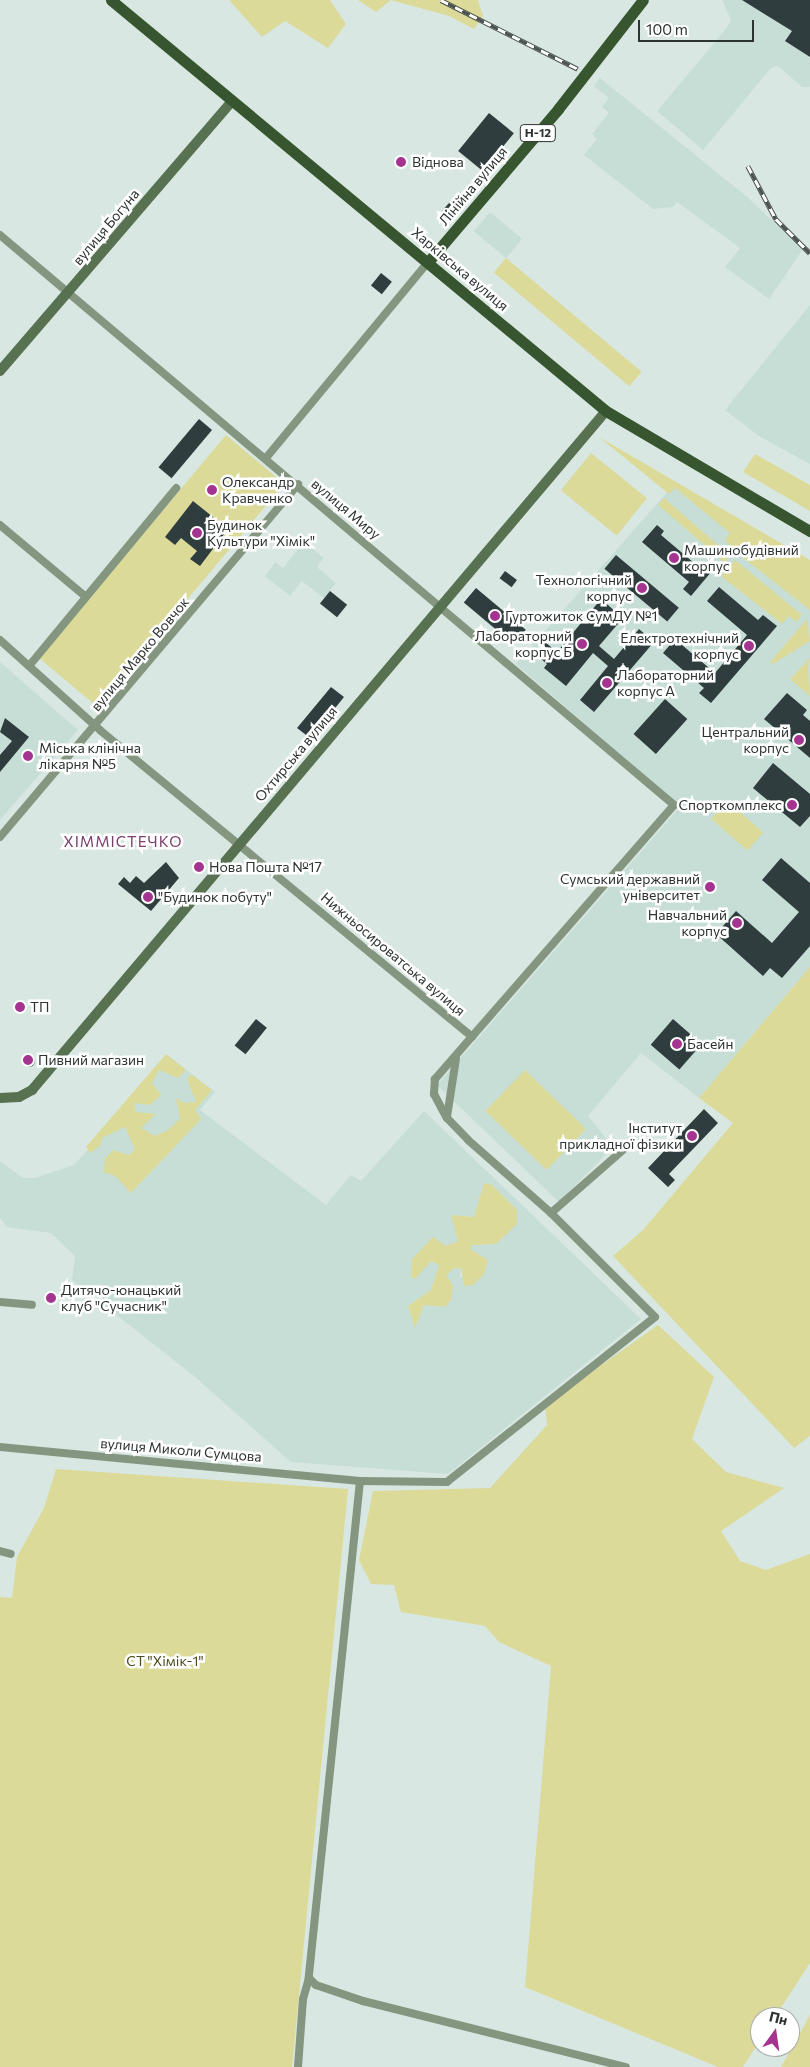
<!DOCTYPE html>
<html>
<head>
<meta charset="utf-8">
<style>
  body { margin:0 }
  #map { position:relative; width:810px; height:2067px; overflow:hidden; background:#d9e7e2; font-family:Commissioner,sans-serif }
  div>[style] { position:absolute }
  .built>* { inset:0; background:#c7ded6; transform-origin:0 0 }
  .green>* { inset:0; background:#dbda99; transform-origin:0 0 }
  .building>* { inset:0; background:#303d3e; transform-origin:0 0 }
  .round { border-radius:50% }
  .minor>* { height:8px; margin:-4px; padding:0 4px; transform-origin:4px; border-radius:4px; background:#849680 }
  .secondary>* { height:10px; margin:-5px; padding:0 5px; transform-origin:5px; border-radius:5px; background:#577151 }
  .primary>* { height:11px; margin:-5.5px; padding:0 5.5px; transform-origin:5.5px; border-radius:5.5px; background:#375630 }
  .rail>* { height:4.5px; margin-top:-2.25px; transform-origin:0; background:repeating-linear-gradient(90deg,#fff 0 8px,#4b524f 0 16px); box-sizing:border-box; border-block:1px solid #4b524f }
  .dots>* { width:14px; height:14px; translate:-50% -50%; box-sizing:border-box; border:2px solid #fff; border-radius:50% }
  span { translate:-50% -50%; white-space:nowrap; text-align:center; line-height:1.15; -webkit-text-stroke:5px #fff; paint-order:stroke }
  .shield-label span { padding:1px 4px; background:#fff; border:1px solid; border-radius:4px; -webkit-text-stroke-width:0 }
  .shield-label { font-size:12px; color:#2d3331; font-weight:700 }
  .poi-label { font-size:14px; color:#2d3331 }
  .left { translate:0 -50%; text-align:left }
  .right { translate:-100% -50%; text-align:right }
  .street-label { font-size:14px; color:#2d3331 }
  .park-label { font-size:14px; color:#4d4b1a }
  .neighbourhood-label { font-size:15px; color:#7a406d; letter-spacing:1px }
  .north { position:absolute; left:750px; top:2007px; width:50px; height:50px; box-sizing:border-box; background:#fff; border:1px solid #abadad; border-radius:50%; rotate:14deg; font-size:14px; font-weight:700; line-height:20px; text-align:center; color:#2d3331 }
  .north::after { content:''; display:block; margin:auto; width:18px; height:22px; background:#a53490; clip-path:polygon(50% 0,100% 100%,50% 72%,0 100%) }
  .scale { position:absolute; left:638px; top:20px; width:116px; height:22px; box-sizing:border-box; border:2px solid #2d3331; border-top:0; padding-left:6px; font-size:15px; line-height:18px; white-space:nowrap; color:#2d3331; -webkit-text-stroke:4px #fff; paint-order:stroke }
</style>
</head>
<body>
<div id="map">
  <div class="built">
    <div style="clip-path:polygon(722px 0,810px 0,810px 87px,802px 87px,778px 66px,771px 68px,703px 150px,657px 111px,725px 30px,731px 20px)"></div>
    <div style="clip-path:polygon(600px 78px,746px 196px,803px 249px,769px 299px,725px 267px,740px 248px,677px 202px,673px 207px,653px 209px,584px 155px,597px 139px,592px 134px,609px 113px,602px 107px,609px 98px,594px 86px)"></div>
    <div style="left:490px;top:212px;width:42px;height:25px;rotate:40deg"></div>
    <div style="clip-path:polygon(810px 305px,810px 464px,759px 436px,725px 410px)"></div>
    <div style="clip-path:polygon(676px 482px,810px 563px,810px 967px,699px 1098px,641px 1053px,588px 1116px,613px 1147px,559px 1202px,437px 1085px,680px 807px,516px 664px)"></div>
    <div style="clip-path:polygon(304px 542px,324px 558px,317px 567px,336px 583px,324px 598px,302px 581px,290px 596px,265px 576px,275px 562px,283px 568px)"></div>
    <div style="clip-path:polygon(0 662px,78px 730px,0 820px)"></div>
    <div style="clip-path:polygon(evenodd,170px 1057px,215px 1092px,200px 1110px,326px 1205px,351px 1175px,361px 1181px,424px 1111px,641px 1319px,448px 1474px,291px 1462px,194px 1376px,72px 1280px,75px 1256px,51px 1233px,7px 1227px,0 1218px,0 1161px,23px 1178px,35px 1178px,74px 1165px,170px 1057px,484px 1183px,496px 1244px,472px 1245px,469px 1249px,488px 1260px,460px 1278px,461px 1268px,452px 1269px,447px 1275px,445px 1307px,424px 1305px,415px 1327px,408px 1306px,432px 1290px,439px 1265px,431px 1261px,458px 1241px,452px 1215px,474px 1217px,484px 1183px)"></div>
  </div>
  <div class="green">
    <div style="clip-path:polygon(229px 0,330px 0,346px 24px,328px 48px,285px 21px,262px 37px)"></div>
    <div style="clip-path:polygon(358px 0,478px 0,483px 16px,474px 29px,449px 16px,391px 0,376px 12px)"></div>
    <div style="left:506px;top:258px;width:177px;height:19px;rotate:40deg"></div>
    <div style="left:226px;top:435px;width:76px;height:291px;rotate:40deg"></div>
    <div style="clip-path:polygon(599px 437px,810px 560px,810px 610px,737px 553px,725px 540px,730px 533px,675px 488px,669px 494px)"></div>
    <div style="left:591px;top:453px;width:72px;height:48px;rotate:39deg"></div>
    <div style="clip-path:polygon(755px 454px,810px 485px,810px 511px,743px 472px)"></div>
    <div style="left:664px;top:498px;width:88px;height:9px;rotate:41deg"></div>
    <div style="clip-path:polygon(735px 560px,802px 615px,796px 622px,789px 616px,782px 624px,721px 576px)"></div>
    <div style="clip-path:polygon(807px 619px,810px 641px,773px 664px,770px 662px)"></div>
    <div style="clip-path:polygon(810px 658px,808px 668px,810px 696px,790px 679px)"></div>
    <div style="left:727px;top:801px;width:48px;height:24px;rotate:41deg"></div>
    <div style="clip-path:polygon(810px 967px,810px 1436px,794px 1448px,613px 1256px,643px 1230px,733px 1123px,699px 1098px)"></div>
    <div style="clip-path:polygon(166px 1054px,186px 1070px,178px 1078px,159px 1070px,152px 1083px,161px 1095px,150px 1105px,134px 1103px,136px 1112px,156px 1114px,141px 1128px,155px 1136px,168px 1130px,180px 1119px,176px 1098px,184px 1103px,196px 1102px,187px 1079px,191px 1074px,212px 1090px,195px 1110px,201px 1119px,131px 1193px,115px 1176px,104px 1172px,105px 1159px,113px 1150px,129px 1155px,135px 1149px,125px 1127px,102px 1138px,100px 1146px,90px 1153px,86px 1147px)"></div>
    <div style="left:525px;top:1070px;width:85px;height:57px;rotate:44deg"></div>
    <div style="clip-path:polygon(484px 1183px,492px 1185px,517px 1210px,517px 1224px,496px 1244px,472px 1245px,470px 1249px,488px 1260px,484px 1274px,473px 1285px,464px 1286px,461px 1268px,452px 1269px,447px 1275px,453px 1287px,451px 1300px,445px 1307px,424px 1305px,415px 1328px,408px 1306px,431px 1290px,439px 1265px,431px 1261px,415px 1279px,411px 1277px,412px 1259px,433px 1237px,446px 1246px,458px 1241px,451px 1215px,474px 1217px)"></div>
    <div style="clip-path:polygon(658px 1325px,714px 1377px,692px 1439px,726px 1472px,784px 1488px,721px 1531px,740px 1561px,766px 1570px,810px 1554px,810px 1963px,775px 2017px,760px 2017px,760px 2040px,743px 2067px,718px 2067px,525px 1987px,551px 1666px,499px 1642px,485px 1626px,401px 1612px,394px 1585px,371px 1584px,359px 1560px,373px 1491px,490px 1488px,547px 1425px,545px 1405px)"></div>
    <div style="clip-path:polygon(56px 1469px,348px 1489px,292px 2067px,0 2067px,0 1597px,12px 1598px,17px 1557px,44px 1508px)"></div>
    <div style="clip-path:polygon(810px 2015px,810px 2067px,781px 2067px)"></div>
  </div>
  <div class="building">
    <div style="clip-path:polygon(742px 0,810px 0,810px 57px,785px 41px,792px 31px)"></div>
    <div style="left:489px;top:113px;width:32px;height:49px;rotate:39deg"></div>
    <div style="left:449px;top:203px;width:9px;height:13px;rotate:41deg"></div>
    <div style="left:381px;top:273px;width:14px;height:16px;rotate:39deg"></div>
    <div style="left:199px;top:419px;width:17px;height:63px;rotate:40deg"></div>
    <div style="clip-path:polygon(193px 501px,228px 529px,200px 566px,190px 559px,197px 551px,181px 538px,175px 545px,165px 537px)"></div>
    <div style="clip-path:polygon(657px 525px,664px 531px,661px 535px,700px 568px,704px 564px,712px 571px,691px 596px,683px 589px,689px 582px,642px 542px)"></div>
    <div style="left:616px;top:555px;width:82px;height:18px;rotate:40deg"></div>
    <div style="left:505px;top:571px;width:15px;height:9px;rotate:37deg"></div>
    <div style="clip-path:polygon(719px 587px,758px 620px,763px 615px,777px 626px,711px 703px,699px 693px,704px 688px,663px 653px,675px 639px,715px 673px,747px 635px,707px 601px)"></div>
    <div style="left:476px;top:588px;width:65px;height:19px;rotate:40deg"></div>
    <div style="left:330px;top:591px;width:22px;height:16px;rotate:39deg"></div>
    <div style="clip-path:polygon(601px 599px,623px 618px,599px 646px,614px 659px,639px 629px,654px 642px,594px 712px,580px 700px,608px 666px,593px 653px,566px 686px,544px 668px,547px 664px,535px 654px,545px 642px,557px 652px)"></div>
    <div style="clip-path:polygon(331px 687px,344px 697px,332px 712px,335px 714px,310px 738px,297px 728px)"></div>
    <div style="clip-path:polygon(787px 693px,807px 710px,803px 715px,810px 721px,810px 758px,764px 719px)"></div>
    <div style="left:665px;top:699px;width:30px;height:47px;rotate:42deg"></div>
    <div style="clip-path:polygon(5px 718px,29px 737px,0 772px,0 755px,12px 741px,0 732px)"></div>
    <div style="clip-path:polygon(773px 763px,810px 794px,810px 816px,800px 827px,753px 788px)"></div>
    <div style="clip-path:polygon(781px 858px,810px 883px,810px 946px,782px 978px,770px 968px,763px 976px,716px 934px,736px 911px,772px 943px,799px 912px,762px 880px)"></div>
    <div style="clip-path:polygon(166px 862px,179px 878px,151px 911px,118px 884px,124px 877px,130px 883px,136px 876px,144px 883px)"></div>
    <div style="left:256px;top:1019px;width:14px;height:34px;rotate:39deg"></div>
    <div style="left:673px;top:1019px;width:38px;height:34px;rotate:41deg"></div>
    <div class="round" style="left:23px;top:1055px;width:12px;height:12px"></div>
    <div style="clip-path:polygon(704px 1109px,718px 1123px,669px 1174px,675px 1180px,668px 1187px,648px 1168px)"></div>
  </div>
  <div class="minor">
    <div style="left:0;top:235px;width:883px;rotate:40.22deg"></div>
    <div style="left:674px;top:805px;width:364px;rotate:131.1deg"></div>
    <div style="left:435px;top:1079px;width:15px;rotate:94deg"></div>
    <div style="left:434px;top:1094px;width:27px;rotate:62deg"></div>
    <div style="left:447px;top:1118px;width:30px;rotate:46deg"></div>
    <div style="left:468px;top:1140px;width:111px;rotate:41.3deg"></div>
    <div style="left:551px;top:1213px;width:147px;rotate:45deg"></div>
    <div style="left:655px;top:1317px;width:265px;rotate:141.6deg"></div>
    <div style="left:447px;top:1482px;width:87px;rotate:-179.3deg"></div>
    <div style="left:360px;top:1481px;width:362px;rotate:-174.6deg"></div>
    <div style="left:266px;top:458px;width:254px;rotate:-50.4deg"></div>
    <div style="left:0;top:525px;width:111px;rotate:39.9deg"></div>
    <div style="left:0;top:640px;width:136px;rotate:42deg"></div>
    <div style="left:101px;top:731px;width:481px;rotate:39.5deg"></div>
    <div style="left:29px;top:666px;width:231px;rotate:-50.4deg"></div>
    <div style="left:0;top:837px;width:462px;rotate:-49.8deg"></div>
    <div style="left:447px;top:1117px;width:59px;rotate:-81.2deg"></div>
    <div style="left:551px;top:1213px;width:96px;rotate:-41.2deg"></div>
    <div style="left:0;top:1302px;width:32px;rotate:5deg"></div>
    <div style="left:360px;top:1481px;width:500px;rotate:95.9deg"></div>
    <div style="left:309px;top:1978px;width:10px;rotate:45deg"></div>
    <div style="left:316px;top:1985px;width:50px;rotate:18.8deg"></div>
    <div style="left:363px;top:2001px;width:271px;rotate:14.1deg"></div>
    <div style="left:0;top:1551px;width:11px;rotate:15deg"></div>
    <div style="left:298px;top:2067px;width:68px;rotate:-85.8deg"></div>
    <div style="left:303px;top:1999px;width:22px;rotate:-74deg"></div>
  </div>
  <div class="secondary">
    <div style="left:0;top:371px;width:356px;rotate:-49.3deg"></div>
    <div style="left:0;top:1098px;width:19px;rotate:-3deg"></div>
    <div style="left:19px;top:1097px;width:15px;rotate:-28deg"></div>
    <div style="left:32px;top:1090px;width:889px;rotate:-49.79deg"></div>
  </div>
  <div class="primary">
    <div style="left:111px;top:0;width:643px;rotate:39.7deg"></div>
    <div style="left:606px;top:411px;width:237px;rotate:30.5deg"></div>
    <div style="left:428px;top:262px;width:201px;rotate:-49.6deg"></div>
    <div style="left:558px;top:109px;width:138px;rotate:-52.1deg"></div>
  </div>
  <div class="rail">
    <div style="left:441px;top:0;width:153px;rotate:26.7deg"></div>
    <div style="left:748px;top:166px;width:60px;rotate:62.2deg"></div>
    <div style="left:776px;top:219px;width:48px;rotate:45deg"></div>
  </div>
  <div class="dots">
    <div style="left:401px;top:162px;background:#a53490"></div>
    <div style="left:212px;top:490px;background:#a53490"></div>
    <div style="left:197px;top:533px;background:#a53490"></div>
    <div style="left:674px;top:558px;background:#a53490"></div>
    <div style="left:642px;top:588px;background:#a53490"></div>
    <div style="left:495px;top:616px;background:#a53490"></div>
    <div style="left:582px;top:644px;background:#a53490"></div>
    <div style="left:749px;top:646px;background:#a53490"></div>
    <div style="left:607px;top:683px;background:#a53490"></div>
    <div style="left:799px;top:740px;background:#a53490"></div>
    <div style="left:28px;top:756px;background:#a53490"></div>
    <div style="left:792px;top:805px;background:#a53490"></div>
    <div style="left:199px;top:867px;background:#a53490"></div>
    <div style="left:710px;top:887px;background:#a53490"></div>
    <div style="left:148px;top:897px;background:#a53490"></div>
    <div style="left:737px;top:923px;background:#a53490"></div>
    <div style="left:20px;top:1007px;background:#a53490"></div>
    <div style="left:677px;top:1044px;background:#a53490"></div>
    <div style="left:28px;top:1060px;background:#a53490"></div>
    <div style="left:692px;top:1136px;background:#a53490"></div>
    <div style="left:51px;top:1298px;background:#a53490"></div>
  </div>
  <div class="shield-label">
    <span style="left:538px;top:133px">Н-12</span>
  </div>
  <div class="poi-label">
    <span class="left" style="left:412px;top:162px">Віднова</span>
    <span class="left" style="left:222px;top:490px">Олександр<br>Кравченко</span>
    <span class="left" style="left:207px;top:533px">Будинок<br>Культури "Хімік"</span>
    <span class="left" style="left:684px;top:558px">Машинобудівний<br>корпус</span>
    <span class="right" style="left:632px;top:588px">Технологічний<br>корпус</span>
    <span class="left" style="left:505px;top:616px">Гуртожиток СумДУ №1</span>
    <span class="right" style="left:572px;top:644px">Лабораторний<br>корпус Б</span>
    <span class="right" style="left:739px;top:646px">Електротехнічний<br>корпус</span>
    <span class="left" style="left:617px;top:683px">Лабораторний<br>корпус А</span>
    <span class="right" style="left:789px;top:740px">Центральний<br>корпус</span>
    <span class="left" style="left:39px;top:756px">Міська клінічна<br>лікарня №5</span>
    <span class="right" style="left:782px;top:805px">Спорткомплекс</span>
    <span class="left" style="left:209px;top:867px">Нова Пошта №17</span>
    <span class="right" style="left:700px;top:887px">Сумський державний<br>університет</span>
    <span class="left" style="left:158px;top:897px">"Будинок побуту"</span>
    <span class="right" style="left:727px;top:923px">Навчальний<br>корпус</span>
    <span class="left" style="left:30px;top:1007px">ТП</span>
    <span class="left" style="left:687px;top:1044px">Басейн</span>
    <span class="left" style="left:38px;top:1060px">Пивний магазин</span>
    <span class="right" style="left:682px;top:1136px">Інститут<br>прикладної фізики</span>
    <span class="left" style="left:61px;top:1298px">Дитячо-юнацький<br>клуб "Сучасник"</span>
  </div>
  <div class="street-label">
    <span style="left:473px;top:186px;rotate:-50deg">Лінійна вулиця</span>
    <span style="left:106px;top:227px;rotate:-50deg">вулиця Богуна</span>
    <span style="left:460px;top:269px;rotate:40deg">Харківська вулиця</span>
    <span style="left:346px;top:509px;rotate:40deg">вулиця Миру</span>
    <span style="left:140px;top:654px;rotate:-50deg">вулиця Марко Вовчок</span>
    <span style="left:296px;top:754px;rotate:-50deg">Охтирська вулиця</span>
    <span style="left:393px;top:954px;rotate:40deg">Нижньосироватська вулиця</span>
    <span style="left:181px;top:1450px;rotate:5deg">вулиця Миколи Сумцова</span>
  </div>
  <div class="park-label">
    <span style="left:165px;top:1661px">СТ "Хімік-1"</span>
  </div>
  <div class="neighbourhood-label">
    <span style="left:123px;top:842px">ХІММІСТЕЧКО</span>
  </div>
  <div class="north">Пн</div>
  <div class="scale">100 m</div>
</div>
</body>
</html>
